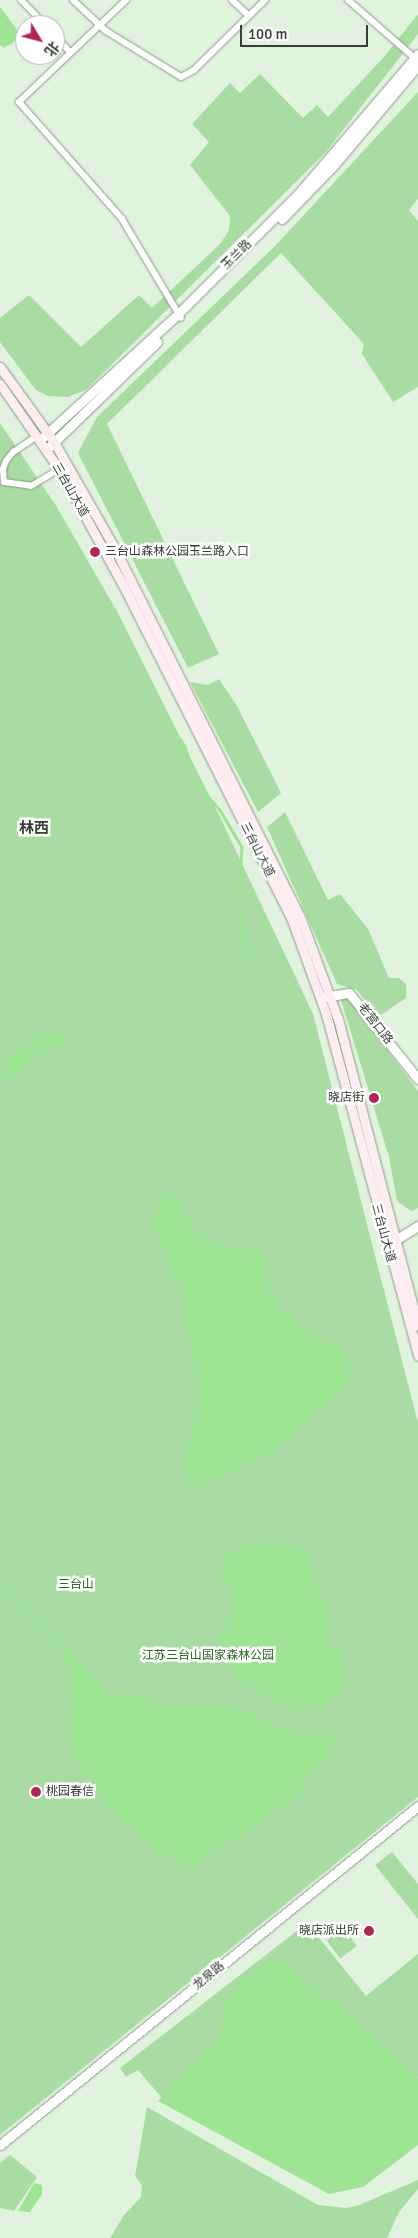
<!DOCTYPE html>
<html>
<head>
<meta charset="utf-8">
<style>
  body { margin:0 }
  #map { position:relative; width:418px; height:2238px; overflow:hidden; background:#e1f3de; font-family:Signika,"Noto Sans SC",sans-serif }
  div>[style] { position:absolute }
  .green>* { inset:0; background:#a9dca2; transform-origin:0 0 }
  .water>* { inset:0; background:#9fe395 }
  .stream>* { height:2.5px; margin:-1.25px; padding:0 1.25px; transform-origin:1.25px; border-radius:1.25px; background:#9fe395 }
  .roads { filter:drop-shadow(0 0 1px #899b87) drop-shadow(0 0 1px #899b87) }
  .minor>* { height:6px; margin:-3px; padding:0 3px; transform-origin:3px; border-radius:3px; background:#fff }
  .tertiary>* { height:9px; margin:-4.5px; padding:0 4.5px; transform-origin:4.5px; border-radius:4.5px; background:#fff }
  .secondary>* { height:9px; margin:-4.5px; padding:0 4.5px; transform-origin:4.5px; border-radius:4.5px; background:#fdedf0 }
  .dots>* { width:14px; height:14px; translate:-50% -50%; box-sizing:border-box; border:2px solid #fff; border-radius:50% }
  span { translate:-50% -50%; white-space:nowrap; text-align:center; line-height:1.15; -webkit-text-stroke:5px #fff; paint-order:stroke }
  .street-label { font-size:12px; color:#363e35 }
  .poi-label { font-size:12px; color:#363e35 }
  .left { translate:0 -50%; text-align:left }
  .right { translate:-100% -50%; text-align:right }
  .park-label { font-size:12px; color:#28681f }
  .quarter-label { font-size:15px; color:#363e35; font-weight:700 }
  .north { position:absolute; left:15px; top:15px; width:50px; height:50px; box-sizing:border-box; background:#fff; border:1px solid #afb2ae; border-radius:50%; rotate:127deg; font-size:14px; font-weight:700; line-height:20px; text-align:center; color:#363e35 }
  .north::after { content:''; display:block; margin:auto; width:18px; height:22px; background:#b42557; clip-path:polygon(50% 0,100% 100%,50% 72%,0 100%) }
  .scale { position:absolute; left:240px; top:25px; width:128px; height:22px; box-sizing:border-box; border:2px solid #363e35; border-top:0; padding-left:6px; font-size:15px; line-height:18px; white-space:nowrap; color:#363e35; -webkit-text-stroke:4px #fff; paint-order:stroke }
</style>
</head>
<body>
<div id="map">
  <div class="green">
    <div style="clip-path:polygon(418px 14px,418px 34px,326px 152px,86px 390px,68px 397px,48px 396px,36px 390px,0 342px,0 318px,29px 295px,81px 347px,139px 295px,152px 308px,220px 244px,229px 230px,230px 216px,190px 165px,209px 142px,192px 124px,230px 83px,240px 93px,260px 74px,303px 118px,317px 105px,328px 117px,383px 58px)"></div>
    <div style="clip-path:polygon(418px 92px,418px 199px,409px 210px,418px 221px,418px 387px,393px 402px,362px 354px,364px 344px,281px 253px,107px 424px,219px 654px,188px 668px,78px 453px,97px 417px,275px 246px)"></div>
    <div style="clip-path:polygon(0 423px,55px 504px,118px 613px,220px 817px,313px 1014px,418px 1423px,418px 1797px,0 2135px)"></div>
    <div style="clip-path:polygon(219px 679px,237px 706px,281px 793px,258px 812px,190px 682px,208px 685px)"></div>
    <div style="clip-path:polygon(285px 812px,328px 900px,340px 894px,368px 929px,389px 978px,399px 978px,406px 984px,406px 998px,381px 1015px,376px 1014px,357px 990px,337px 984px,267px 827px)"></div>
    <div style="clip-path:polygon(343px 997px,348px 998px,418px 1091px,418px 1208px,411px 1211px,397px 1201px,389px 1157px,341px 1000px)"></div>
    <div style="clip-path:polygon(392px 1852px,418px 1884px,418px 1919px,375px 1865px)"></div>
    <div style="clip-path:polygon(307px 1923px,366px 1996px,418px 1954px,418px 2078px,354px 2017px,319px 1993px,224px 2008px,220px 2035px,162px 2098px,138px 2070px,126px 2077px,120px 2068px)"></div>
    <div style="left:342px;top:1926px;width:25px;height:21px;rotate:53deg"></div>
    <div style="clip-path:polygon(147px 2107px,318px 2205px,347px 2208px,359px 2205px,418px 2180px,418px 2189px,399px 2212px,387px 2238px,110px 2238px,124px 2215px,141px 2197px,142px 2186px,135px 2176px)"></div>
    <div style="clip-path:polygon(10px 2155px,37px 2177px,14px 2211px,0 2208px,0 2163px)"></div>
  </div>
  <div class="water">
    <div style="clip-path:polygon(0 7px,18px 31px,14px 42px,4px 48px,0 45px)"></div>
    <div style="clip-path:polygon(55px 1028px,61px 1032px,65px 1045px,48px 1047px,16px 1074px,4px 1078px,0 1068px,11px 1054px)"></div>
    <div style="clip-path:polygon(170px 1190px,190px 1224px,211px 1244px,248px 1248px,269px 1259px,269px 1288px,277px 1307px,309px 1332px,346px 1351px,352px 1378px,344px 1389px,266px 1456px,189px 1492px,186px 1465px,195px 1412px,194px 1360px,181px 1292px,151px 1218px)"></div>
    <div style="clip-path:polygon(266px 1542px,284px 1542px,299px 1550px,316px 1572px,313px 1580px,318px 1593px,328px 1601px,330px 1625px,324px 1646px,340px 1651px,347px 1686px,319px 1708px,291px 1711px,230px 1673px,220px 1643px,235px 1599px,217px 1569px,229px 1551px)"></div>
    <div style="clip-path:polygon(55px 1634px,107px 1692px,138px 1696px,160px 1704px,207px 1703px,250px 1712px,293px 1734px,342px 1733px,329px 1759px,306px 1777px,296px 1795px,245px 1833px,208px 1854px,191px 1875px,110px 1812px,74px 1756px,66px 1730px,71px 1707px,67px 1667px)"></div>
    <div style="clip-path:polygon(280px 1958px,319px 1992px,354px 2017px,418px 2078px,418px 2145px,363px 2187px,329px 2194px,158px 2101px,220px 2035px,224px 2007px,236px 1984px)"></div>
    <div style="clip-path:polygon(34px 2183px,42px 2185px,42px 2194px,30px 2212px,18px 2211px)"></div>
  </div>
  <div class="stream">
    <div style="left:171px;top:724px;width:13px;rotate:61deg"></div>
    <div style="left:181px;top:739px;width:11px;rotate:63deg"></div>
    <div style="left:186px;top:749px;width:23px;rotate:77deg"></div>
    <div style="left:193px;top:779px;width:41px;rotate:48.9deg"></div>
    <div style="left:220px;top:810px;width:43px;rotate:59.3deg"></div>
    <div style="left:242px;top:847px;width:48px;rotate:93.6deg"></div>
    <div style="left:239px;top:895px;width:51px;rotate:84.4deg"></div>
    <div style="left:244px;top:946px;width:13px;rotate:61deg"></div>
    <div style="left:250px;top:957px;width:19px;rotate:18deg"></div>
    <div style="left:0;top:1589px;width:11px;rotate:27deg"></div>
    <div style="left:10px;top:1594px;width:23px;rotate:52deg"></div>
    <div style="left:24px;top:1612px;width:38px;rotate:35deg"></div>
  </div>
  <div class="roads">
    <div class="minor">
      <div style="left:21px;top:0;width:35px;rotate:46deg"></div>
      <div style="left:73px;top:0;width:45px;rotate:43.2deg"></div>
      <div style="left:106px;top:31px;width:88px;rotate:31.5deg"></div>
      <div style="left:181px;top:77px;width:15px;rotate:-28deg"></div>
      <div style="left:194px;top:70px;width:100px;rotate:-44.6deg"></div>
      <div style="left:126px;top:0;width:148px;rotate:136.4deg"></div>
      <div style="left:19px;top:102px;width:156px;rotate:48.6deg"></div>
      <div style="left:122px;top:219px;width:115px;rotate:59.2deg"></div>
      <div style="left:232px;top:0;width:23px;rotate:43deg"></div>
      <div style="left:348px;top:0;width:91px;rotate:41deg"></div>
      <div style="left:55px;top:36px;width:23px;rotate:47deg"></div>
      <div style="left:37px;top:436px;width:29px;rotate:146deg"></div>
      <div style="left:13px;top:452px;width:11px;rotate:128deg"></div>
      <div style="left:6px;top:461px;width:9px;rotate:111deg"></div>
      <div style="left:3px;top:469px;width:13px;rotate:86deg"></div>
      <div style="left:4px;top:482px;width:27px;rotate:8deg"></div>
      <div style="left:31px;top:486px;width:33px;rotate:-31deg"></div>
    </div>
    <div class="tertiary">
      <div style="left:282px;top:219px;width:74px;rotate:-46.1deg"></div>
      <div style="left:333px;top:166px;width:132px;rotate:-49.9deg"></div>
      <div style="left:40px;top:440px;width:187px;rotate:-42.4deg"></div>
      <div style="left:178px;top:314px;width:170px;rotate:-45deg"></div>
      <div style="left:298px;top:194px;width:184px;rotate:-49.4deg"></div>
      <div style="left:46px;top:450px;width:155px;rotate:-44.2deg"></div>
      <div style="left:323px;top:997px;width:26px;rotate:-9deg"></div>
      <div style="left:349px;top:993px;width:110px;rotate:51.3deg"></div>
      <div style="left:389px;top:1244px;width:34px;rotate:-32deg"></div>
      <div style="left:0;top:2145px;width:538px;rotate:-39.04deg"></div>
    </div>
    <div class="secondary">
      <div style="left:0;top:367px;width:92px;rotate:54.2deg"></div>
      <div style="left:54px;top:442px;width:121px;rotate:60.3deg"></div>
      <div style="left:114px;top:547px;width:416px;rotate:63.3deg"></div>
      <div style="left:301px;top:919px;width:107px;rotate:69.7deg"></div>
      <div style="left:338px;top:1019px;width:317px;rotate:75.4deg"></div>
      <div style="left:0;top:384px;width:103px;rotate:55.2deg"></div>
      <div style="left:59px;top:469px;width:132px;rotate:61.1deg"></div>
      <div style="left:123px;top:585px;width:375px;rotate:63.2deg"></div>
      <div style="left:292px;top:920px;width:100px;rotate:70.1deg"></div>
      <div style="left:326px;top:1014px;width:354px;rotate:74.9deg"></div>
    </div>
  </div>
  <div class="dots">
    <div style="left:95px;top:552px;background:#b42557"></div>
    <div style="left:374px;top:1098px;background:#b42557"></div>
    <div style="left:36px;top:1792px;background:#b42557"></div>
    <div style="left:369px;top:1931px;background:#b42557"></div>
  </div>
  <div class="street-label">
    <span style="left:237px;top:255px;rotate:-45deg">玉兰路</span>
    <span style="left:70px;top:490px;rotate:60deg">三台山大道</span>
    <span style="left:257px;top:850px;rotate:63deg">三台山大道</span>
    <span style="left:375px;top:1024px;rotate:52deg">老营口路</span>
    <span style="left:383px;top:1233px;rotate:75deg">三台山大道</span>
    <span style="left:209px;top:1976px;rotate:-39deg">龙泉路</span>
  </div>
  <div class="poi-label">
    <span class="left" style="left:105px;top:552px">三台山森林公园玉兰路入口</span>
    <span class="right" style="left:364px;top:1098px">晓店街</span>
    <span class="left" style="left:46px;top:1792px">桃园春信</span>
    <span class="right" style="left:359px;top:1931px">晓店派出所</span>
  </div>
  <div class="park-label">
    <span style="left:76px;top:1585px">三台山</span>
    <span style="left:208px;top:1656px">江苏三台山国家森林公园</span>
  </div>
  <div class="quarter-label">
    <span style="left:34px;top:829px">林西</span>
  </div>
  <div class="north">北</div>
  <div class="scale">100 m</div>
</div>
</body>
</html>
